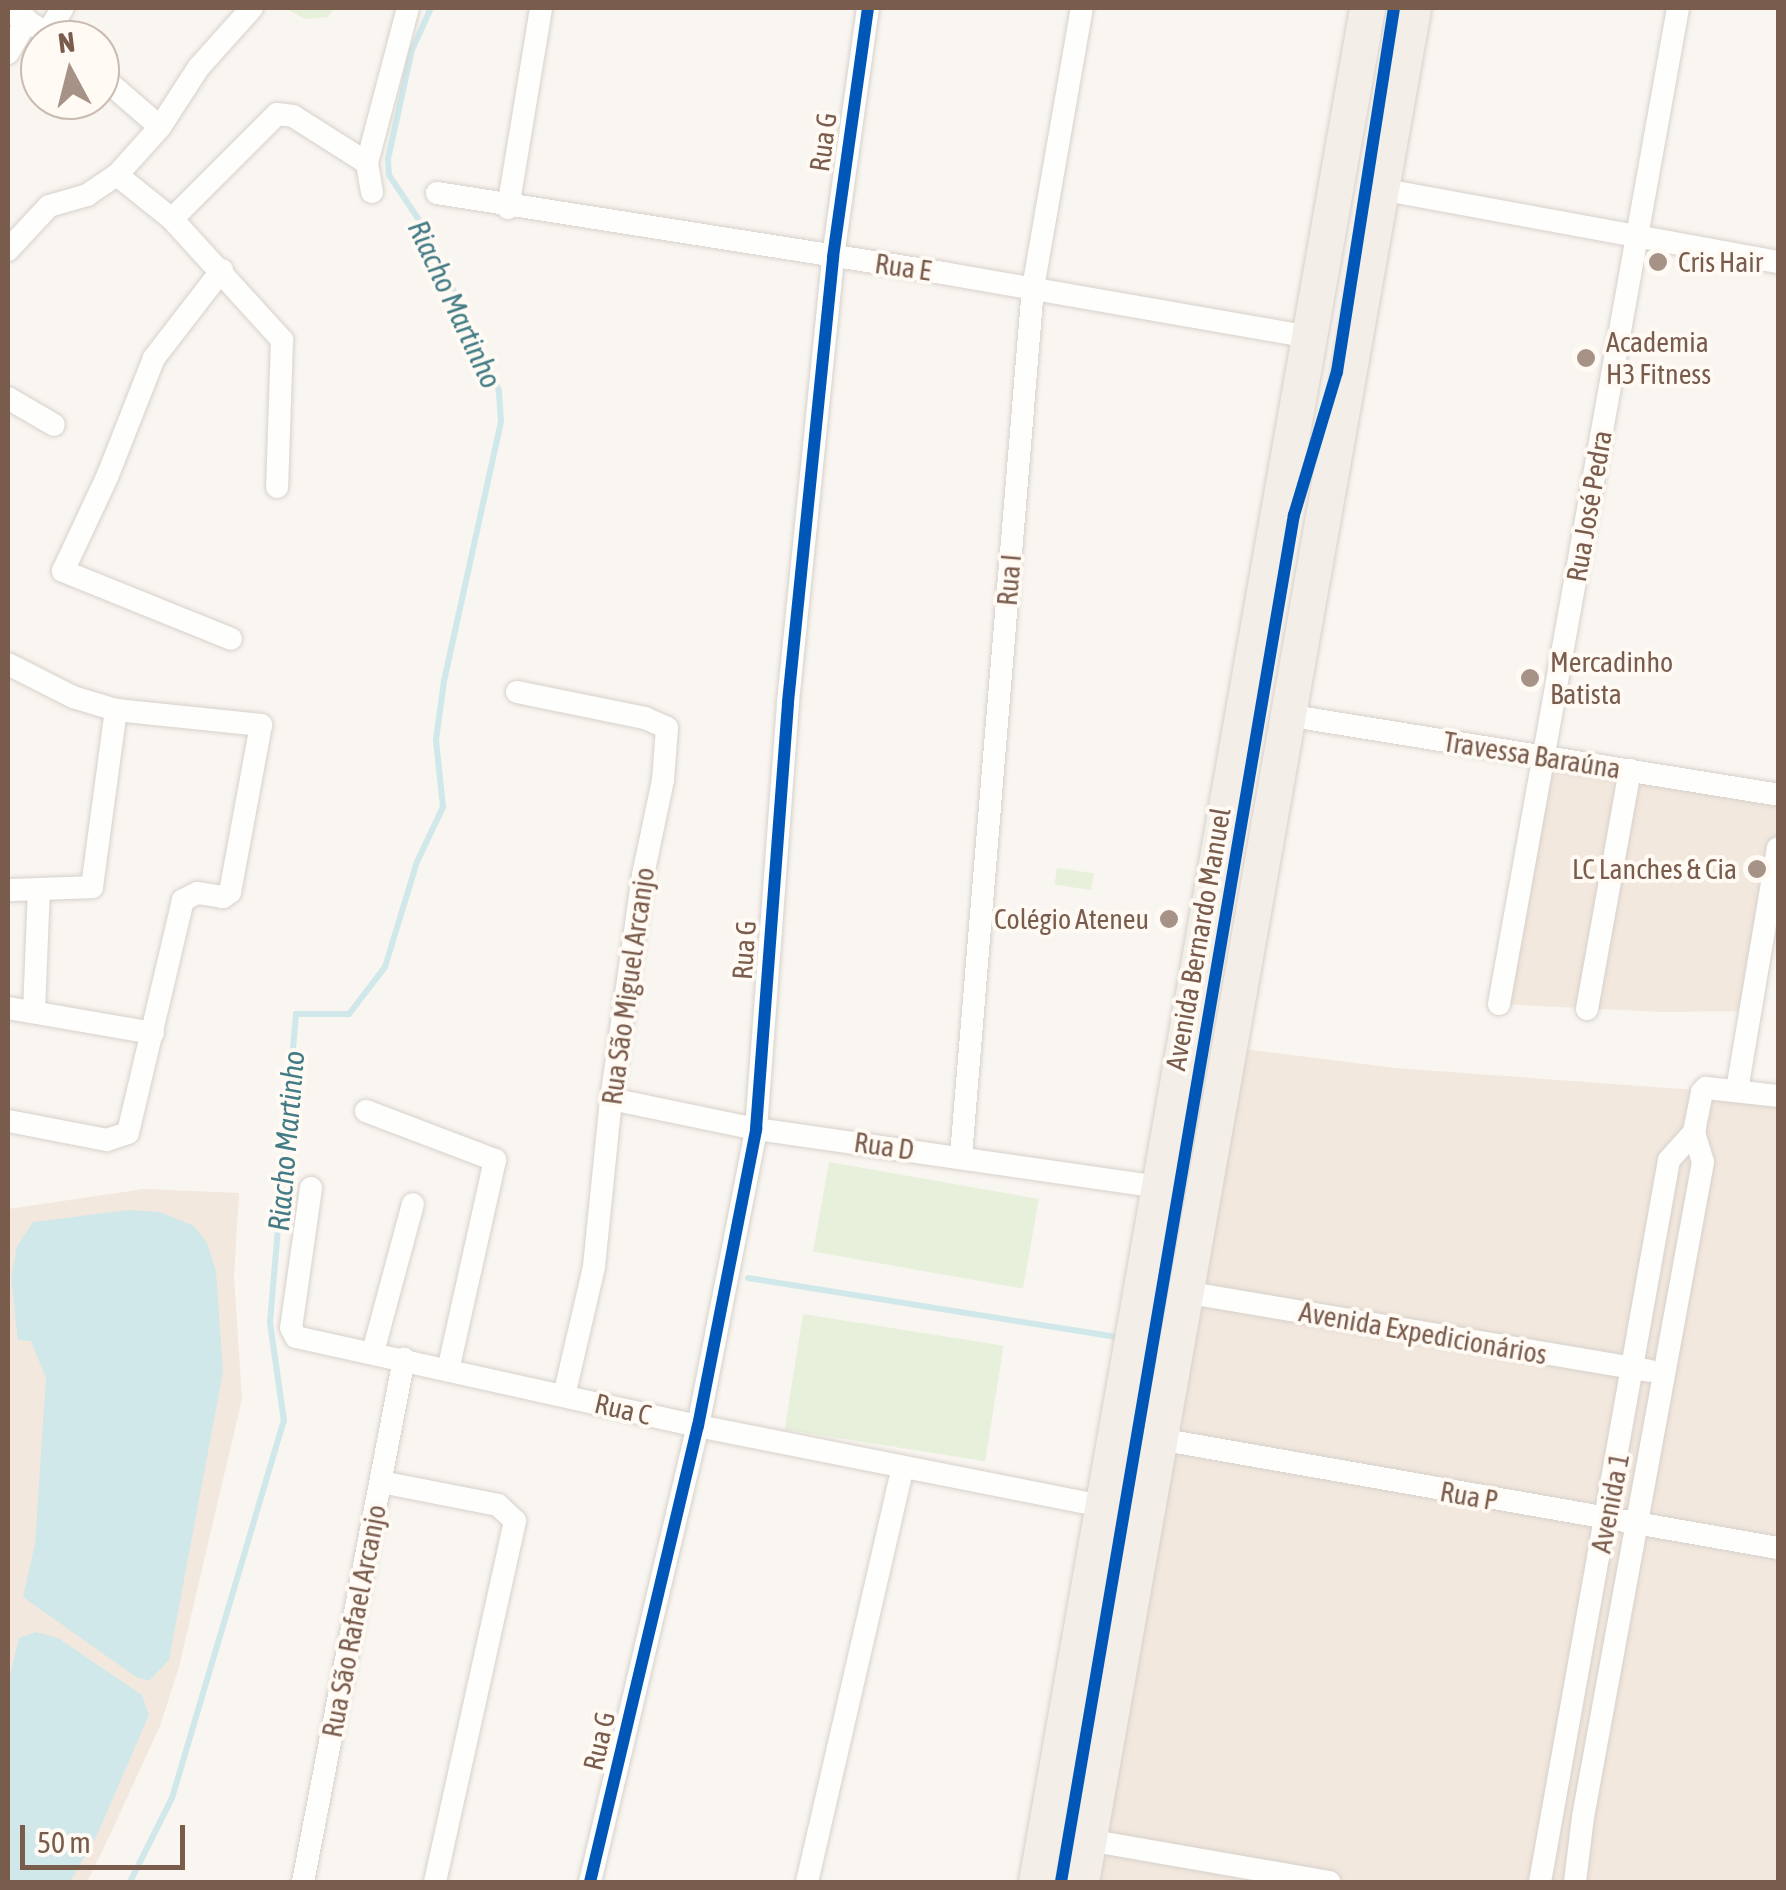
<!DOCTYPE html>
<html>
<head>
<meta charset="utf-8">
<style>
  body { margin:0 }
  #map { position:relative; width:1786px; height:1890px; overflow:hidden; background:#f9f5f0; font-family:"Asap Condensed",sans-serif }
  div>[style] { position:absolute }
  .residential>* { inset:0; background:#f2e8de }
  .green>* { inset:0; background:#e7f0db; transform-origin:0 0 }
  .water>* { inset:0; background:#d0e8ea }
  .stream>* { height:6px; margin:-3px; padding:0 3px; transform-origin:3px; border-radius:3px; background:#d0e8ea }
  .roads { filter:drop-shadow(0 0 2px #d7d1cb) drop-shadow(0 0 2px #d7d1cb) }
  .minor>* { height:22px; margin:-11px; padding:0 11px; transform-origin:11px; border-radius:11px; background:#fefefd }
  .primary>* { height:35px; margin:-17.5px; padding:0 17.5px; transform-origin:17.5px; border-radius:17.5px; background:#f3eee8 }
  .cycleway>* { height:12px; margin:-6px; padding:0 6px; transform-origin:6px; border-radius:6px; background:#0057b8 }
  .dots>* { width:28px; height:28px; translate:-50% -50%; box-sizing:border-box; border:5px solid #fffaf3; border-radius:50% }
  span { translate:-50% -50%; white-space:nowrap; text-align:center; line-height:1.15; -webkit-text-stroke:8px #fffaf3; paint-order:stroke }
  .street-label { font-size:28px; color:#7a5c4d }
  .poi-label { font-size:28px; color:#7a5c4d }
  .left { translate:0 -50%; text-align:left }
  .right { translate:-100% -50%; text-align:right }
  .water-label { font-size:30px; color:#437c86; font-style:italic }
  .frame { position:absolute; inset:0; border:10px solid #7a5c4d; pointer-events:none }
  .north { position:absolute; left:20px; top:20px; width:100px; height:100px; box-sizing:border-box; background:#fffaf3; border:2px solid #cabbb1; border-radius:50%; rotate:353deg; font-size:28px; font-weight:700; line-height:40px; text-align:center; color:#7a5c4d }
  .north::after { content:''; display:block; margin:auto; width:35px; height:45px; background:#a69286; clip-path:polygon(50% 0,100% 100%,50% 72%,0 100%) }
  .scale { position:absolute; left:20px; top:1825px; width:165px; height:45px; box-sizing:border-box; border:5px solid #7a5c4d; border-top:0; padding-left:12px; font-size:30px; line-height:35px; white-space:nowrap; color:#7a5c4d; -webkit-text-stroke:8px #fffaf3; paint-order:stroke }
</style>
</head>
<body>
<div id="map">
  <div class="residential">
    <div style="clip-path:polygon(1542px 758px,1778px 795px,1778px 848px,1753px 1011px,1661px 1012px,1499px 1004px)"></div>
    <div style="clip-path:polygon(1228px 1047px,1395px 1068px,1778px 1096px,1778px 1882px,1081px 1882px)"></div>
    <div style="clip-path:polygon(144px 1189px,239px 1193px,234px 1277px,242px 1399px,179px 1667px,160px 1726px,109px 1837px,87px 1882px,8px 1882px,8px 1209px)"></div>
  </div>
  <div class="green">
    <div style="clip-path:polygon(285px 8px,334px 8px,328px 17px,305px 19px)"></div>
    <div style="left:1057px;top:868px;width:37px;height:17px;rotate:8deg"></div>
    <div style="left:829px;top:1162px;width:213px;height:91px;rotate:10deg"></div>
    <div style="left:803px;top:1314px;width:203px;height:117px;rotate:9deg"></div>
  </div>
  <div class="water">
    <div style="clip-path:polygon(128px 1210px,160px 1212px,194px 1226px,207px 1243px,216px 1271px,223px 1372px,169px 1660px,149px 1681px,136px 1677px,23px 1597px,35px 1544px,46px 1378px,31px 1341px,18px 1340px,11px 1278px,17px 1246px,33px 1222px)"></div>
    <div style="clip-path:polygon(36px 1632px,58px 1638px,142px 1695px,149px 1715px,97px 1835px,70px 1882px,8px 1882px,8px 1683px,19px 1638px)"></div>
  </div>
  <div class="stream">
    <div style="left:748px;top:1278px;width:372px;rotate:9.1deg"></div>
    <div style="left:130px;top:1882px;width:94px;rotate:-63.4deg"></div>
    <div style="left:172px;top:1798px;width:393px;rotate:-73.5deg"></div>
    <div style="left:284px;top:1421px;width:99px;rotate:-98.1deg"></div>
    <div style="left:270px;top:1323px;width:310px;rotate:-85.2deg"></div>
    <div style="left:296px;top:1014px;width:53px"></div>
    <div style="left:349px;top:1014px;width:59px;rotate:-52.5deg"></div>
    <div style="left:385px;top:967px;width:110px;rotate:-73.1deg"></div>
    <div style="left:417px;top:862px;width:61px;rotate:-64.7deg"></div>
    <div style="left:443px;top:807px;width:67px;rotate:-96deg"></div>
    <div style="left:436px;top:740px;width:60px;rotate:-82.3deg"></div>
    <div style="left:444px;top:681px;width:266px;rotate:-77.6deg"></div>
    <div style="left:501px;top:421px;width:30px;rotate:-94deg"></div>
    <div style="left:499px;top:391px;width:38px;rotate:-113deg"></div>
    <div style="left:484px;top:356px;width:140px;rotate:-114.9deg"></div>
    <div style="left:425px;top:229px;width:65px;rotate:-123.7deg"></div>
    <div style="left:389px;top:175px;width:16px;rotate:-94deg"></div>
    <div style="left:388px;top:159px;width:112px;rotate:-77.6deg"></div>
    <div style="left:412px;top:50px;width:46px;rotate:-65.7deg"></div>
  </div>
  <div class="roads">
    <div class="minor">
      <div style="left:8px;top:11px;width:60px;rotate:29.1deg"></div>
      <div style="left:49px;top:30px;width:26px;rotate:-58deg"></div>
      <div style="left:8px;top:53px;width:38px;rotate:-60deg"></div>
      <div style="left:100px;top:75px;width:79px;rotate:40.9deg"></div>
      <div style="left:117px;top:175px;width:70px;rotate:38.7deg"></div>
      <div style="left:172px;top:219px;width:164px;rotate:47.7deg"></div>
      <div style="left:282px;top:340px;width:147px;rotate:91.9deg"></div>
      <div style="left:1380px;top:189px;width:405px;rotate:10.4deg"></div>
      <div style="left:372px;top:192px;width:29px;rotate:-100deg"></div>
      <div style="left:367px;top:163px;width:160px;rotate:-75.2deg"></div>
      <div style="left:437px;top:193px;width:512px;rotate:8.98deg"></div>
      <div style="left:943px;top:273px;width:371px;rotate:9.9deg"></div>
      <div style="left:508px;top:208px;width:203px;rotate:-80.6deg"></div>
      <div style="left:172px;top:219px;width:148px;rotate:-45deg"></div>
      <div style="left:277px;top:114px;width:16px;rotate:7deg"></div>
      <div style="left:293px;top:116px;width:88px;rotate:32.4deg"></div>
      <div style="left:8px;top:250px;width:60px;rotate:-47deg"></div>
      <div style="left:49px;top:206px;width:40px;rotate:-16deg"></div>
      <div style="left:87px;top:195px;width:36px;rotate:-34deg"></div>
      <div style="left:117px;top:175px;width:64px;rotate:-48.1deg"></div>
      <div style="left:160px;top:127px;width:72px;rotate:-57deg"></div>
      <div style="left:199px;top:67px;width:79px;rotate:-48.1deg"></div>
      <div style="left:222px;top:270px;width:111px;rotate:127.7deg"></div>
      <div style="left:154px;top:358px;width:126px;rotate:111.5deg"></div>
      <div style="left:108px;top:475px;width:106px;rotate:115.1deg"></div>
      <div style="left:63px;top:571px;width:181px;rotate:22deg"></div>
      <div style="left:8px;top:398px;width:53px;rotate:30.4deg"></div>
      <div style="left:8px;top:664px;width:73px;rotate:26.9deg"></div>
      <div style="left:73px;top:697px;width:45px;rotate:16.8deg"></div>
      <div style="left:116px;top:710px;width:146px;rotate:5.9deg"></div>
      <div style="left:261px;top:725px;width:170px;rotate:100.5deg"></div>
      <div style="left:230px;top:892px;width:9px;rotate:144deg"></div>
      <div style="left:223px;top:897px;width:26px;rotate:-171deg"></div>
      <div style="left:197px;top:893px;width:16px;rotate:153deg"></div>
      <div style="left:183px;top:900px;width:239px;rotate:103.3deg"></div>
      <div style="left:128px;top:1133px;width:22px;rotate:162deg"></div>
      <div style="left:107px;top:1140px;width:101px;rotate:-169.1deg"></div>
      <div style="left:517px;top:692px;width:131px;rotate:11.5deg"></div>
      <div style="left:645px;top:718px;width:24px;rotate:24deg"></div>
      <div style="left:667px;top:728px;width:52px;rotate:94.4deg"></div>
      <div style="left:663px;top:780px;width:97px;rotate:101.9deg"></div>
      <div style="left:643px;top:875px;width:226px;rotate:98.1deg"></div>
      <div style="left:611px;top:1099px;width:169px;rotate:95.8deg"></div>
      <div style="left:594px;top:1267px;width:132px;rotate:103.1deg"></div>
      <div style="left:1286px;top:715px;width:498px;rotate:9.2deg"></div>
      <div style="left:8px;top:890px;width:84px;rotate:-2deg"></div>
      <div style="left:92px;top:887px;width:179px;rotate:-82.3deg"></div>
      <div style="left:1499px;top:1004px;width:1012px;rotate:-79.81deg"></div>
      <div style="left:8px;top:1008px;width:147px;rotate:9.8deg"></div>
      <div style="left:1587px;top:1009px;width:243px;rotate:-79.8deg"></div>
      <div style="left:34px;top:1012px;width:122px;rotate:-87.7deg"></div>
      <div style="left:1737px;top:1090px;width:245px;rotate:-80.4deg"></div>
      <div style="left:611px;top:1099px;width:148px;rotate:11.7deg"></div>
      <div style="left:756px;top:1129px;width:406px;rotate:8.2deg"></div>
      <div style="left:366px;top:1111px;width:138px;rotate:20.8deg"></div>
      <div style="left:495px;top:1160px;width:215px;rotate:102.6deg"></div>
      <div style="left:961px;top:1156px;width:871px;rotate:-85.26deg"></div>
      <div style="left:1033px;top:288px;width:284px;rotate:-80.1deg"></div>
      <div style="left:311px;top:1188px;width:141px;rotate:98.1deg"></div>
      <div style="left:291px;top:1328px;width:10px;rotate:61deg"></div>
      <div style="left:296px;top:1337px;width:412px;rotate:12.5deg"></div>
      <div style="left:698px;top:1426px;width:411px;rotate:11.2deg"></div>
      <div style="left:1184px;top:1292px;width:472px;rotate:9.6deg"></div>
      <div style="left:373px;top:1352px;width:153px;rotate:-74.9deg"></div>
      <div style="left:1159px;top:1439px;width:629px;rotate:9.99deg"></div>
      <div style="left:381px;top:1482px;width:119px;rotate:11.1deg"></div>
      <div style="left:498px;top:1505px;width:23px;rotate:43deg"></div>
      <div style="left:515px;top:1521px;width:370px;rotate:102.5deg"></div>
      <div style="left:1088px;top:1840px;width:245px;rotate:9.9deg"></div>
      <div style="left:303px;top:1882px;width:533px;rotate:-79.07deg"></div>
      <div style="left:590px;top:1882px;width:469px;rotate:-76.7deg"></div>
      <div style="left:698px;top:1426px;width:303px;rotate:-78.9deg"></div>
      <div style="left:756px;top:1129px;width:428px;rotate:-85.7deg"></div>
      <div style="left:788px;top:702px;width:447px;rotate:-84.2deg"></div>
      <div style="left:833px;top:257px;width:251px;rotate:-82deg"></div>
      <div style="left:807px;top:1882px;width:426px;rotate:-77deg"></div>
      <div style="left:1540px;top:1882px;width:733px;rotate:-79.87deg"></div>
      <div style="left:1669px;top:1160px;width:38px;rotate:-48deg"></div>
      <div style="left:1575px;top:1882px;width:65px;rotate:-83deg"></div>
      <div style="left:1583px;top:1817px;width:666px;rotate:-79.62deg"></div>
      <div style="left:1703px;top:1162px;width:31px;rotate:-107deg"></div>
      <div style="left:1694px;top:1132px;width:41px;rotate:-78.7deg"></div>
      <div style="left:1702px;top:1092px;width:6px;rotate:-45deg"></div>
      <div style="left:1706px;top:1088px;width:72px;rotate:6.3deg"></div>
    </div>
    <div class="primary">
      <div style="left:1036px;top:1882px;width:1903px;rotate:-79.98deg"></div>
      <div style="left:1081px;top:1882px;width:1903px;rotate:-79.95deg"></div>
    </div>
  </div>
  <div class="cycleway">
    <div style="left:590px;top:1882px;width:469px;rotate:-76.7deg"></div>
    <div style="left:698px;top:1426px;width:303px;rotate:-78.9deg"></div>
    <div style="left:756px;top:1129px;width:428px;rotate:-85.7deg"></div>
    <div style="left:788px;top:702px;width:447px;rotate:-84.2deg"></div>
    <div style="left:833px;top:257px;width:251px;rotate:-82deg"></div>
    <div style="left:1061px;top:1882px;width:1387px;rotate:-80.33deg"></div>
    <div style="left:1294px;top:515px;width:149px;rotate:-73.3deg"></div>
    <div style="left:1337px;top:372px;width:368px;rotate:-81.1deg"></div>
  </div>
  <div class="dots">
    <div style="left:1658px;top:262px;background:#a69286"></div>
    <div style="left:1586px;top:358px;background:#a69286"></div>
    <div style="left:1530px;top:678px;background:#a69286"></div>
    <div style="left:1757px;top:869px;background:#a69286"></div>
    <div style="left:1169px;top:919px;background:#a69286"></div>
  </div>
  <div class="street-label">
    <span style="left:823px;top:142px;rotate:-82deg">Rua G</span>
    <span style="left:903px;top:267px;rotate:8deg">Rua E</span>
    <span style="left:1589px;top:506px;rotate:-80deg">Rua José Pedra</span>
    <span style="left:1009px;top:580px;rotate:-85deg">Rua I</span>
    <span style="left:1532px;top:755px;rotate:9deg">Travessa Baraúna</span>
    <span style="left:1198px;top:939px;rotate:-80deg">Avenida Bernardo Manuel</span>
    <span style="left:744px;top:950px;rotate:-86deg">Rua G</span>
    <span style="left:628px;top:986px;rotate:-82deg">Rua São Miguel Arcanjo</span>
    <span style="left:884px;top:1146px;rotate:8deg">Rua D</span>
    <span style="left:1423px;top:1333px;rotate:10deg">Avenida Expedicionários</span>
    <span style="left:623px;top:1409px;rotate:13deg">Rua C</span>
    <span style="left:1469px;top:1496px;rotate:10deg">Rua P</span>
    <span style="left:1610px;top:1503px;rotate:-79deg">Avenida 1</span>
    <span style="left:354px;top:1621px;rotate:-79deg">Rua São Rafael Arcanjo</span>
    <span style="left:599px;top:1741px;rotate:-77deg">Rua G</span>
  </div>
  <div class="poi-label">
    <span class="left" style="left:1678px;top:262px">Cris Hair</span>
    <span class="left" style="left:1606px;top:358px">Academia<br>H3 Fitness</span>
    <span class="left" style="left:1550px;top:678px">Mercadinho<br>Batista</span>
    <span class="right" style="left:1737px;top:869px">LC Lanches &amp; Cia</span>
    <span class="right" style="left:1149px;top:919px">Colégio Ateneu</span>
  </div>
  <div class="water-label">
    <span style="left:455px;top:304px;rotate:65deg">Riacho Martinho</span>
    <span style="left:286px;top:1141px;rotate:-85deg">Riacho Martinho</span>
  </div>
  <div class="frame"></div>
  <div class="north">N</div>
  <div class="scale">50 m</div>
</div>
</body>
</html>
